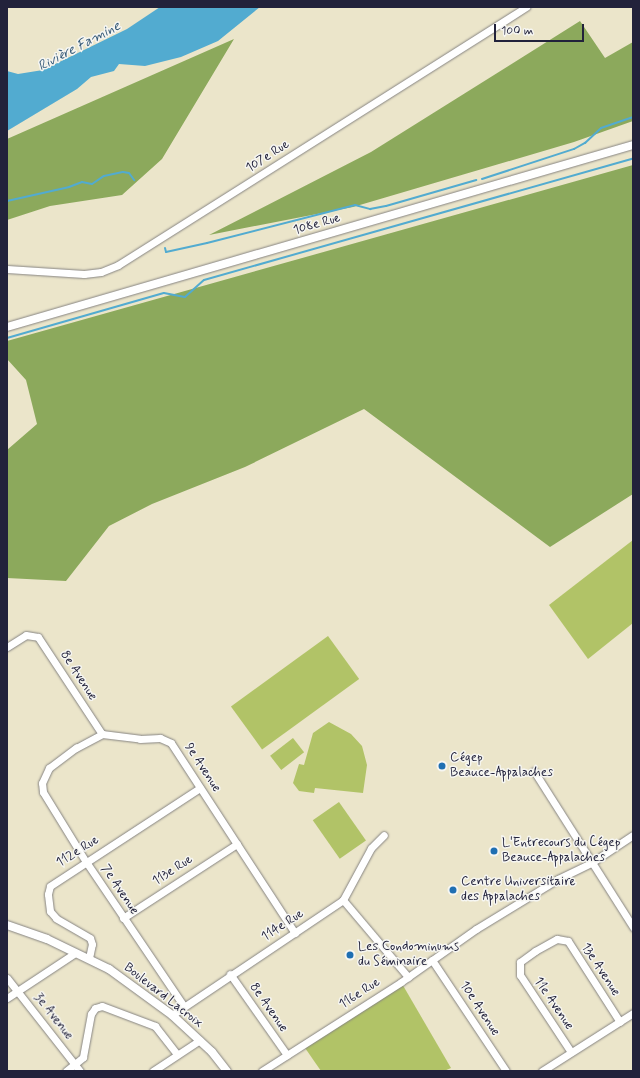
<!DOCTYPE html>
<html>
<head>
<meta charset="utf-8">
<style>
  body { margin:0 }
  #map { position:relative; width:640px; height:1078px; overflow:hidden; background:#ebe5ca; font-family:Mynerve,sans-serif }
  div>[style] { position:absolute }
  .green>* { inset:0; background:#b1c367; transform-origin:0 0 }
  .forest>* { inset:0; background:#8ca95c }
  .water>* { inset:0; background:#52abd0 }
  .stream>* { height:2px; margin:-1px; padding:0 1px; transform-origin:1px; border-radius:1px; background:#52abd0 }
  .roads { filter:drop-shadow(0 0 1px #868482) drop-shadow(0 0 1px #868482) }
  .minor>* { height:7px; margin:-3.5px; padding:0 3.5px; transform-origin:3.5px; border-radius:3.5px; background:#fff }
  .major>* { height:8px; margin:-4px; padding:0 4px; transform-origin:4px; border-radius:4px; background:#fff }
  .dots>* { width:11px; height:11px; translate:-50% -50%; box-sizing:border-box; border:2px solid #f6f6f2; border-radius:50% }
  span { translate:-50% -50%; white-space:nowrap; text-align:center; line-height:1.15; -webkit-text-stroke:3px #f6f6f2; paint-order:stroke }
  .street-label { font-size:13px; color:#22223b }
  .poi-label { font-size:13px; color:#22223b }
  .left { translate:0 -50%; text-align:left }
  .water-label { font-size:14px; color:#355977; font-style:italic }
  .frame { position:absolute; inset:0; border:8px solid #22223b; pointer-events:none }
  .scale { position:absolute; left:494px; top:24px; width:90px; height:18px; box-sizing:border-box; border:2px solid #22223b; border-top:0; padding-left:5px; font-size:12px; line-height:14px; white-space:nowrap; color:#22223b; -webkit-text-stroke:3px #f6f6f2; paint-order:stroke }
</style>
</head>
<body>
<div id="map">
  <div class="green">
    <div style="clip-path:polygon(633px 540px,633px 623px,588px 659px,549px 605px)"></div>
    <div style="left:328px;top:636px;width:53px;height:120px;rotate:54deg"></div>
    <div style="clip-path:polygon(329px 722px,351px 734px,362px 746px,367px 765px,363px 793px,315px 788px,314px 793px,299px 791px,293px 783px,299px 764px,304px 765px,313px 733px)"></div>
    <div style="left:293px;top:738px;width:18px;height:29px;rotate:52deg"></div>
    <div style="left:339px;top:802px;width:47px;height:32px;rotate:55deg"></div>
    <div style="clip-path:polygon(401px 982px,451px 1068px,444px 1071px,321px 1071px,303px 1045px)"></div>
  </div>
  <div class="forest">
    <div style="clip-path:polygon(580px 21px,605px 58px,633px 42px,633px 121px,574px 142px,353px 207px,209px 235px,371px 152px)"></div>
    <div style="clip-path:polygon(234px 39px,162px 159px,122px 195px,50px 206px,7px 220px,7px 139px)"></div>
    <div style="clip-path:polygon(633px 165px,633px 494px,550px 547px,364px 409px,245px 467px,152px 504px,109px 526px,66px 581px,7px 578px,7px 450px,37px 424px,26px 380px,7px 359px,7px 341px)"></div>
  </div>
  <div class="water">
    <div style="clip-path:polygon(160px 7px,260px 7px,218px 41px,181px 57px,145px 66px,119px 64px,114px 71px,91px 77px,77px 89px,7px 131px,7px 71px,18px 74px,43px 70px,127px 29px)"></div>
  </div>
  <div class="stream">
    <div style="left:482px;top:179px;width:97px;rotate:-18.1deg"></div>
    <div style="left:574px;top:149px;width:13px;rotate:-29deg"></div>
    <div style="left:585px;top:143px;width:22px;rotate:-43deg"></div>
    <div style="left:601px;top:128px;width:34px;rotate:-19deg"></div>
    <div style="left:7px;top:201px;width:64px;rotate:-12.7deg"></div>
    <div style="left:69px;top:187px;width:14px;rotate:-21deg"></div>
    <div style="left:82px;top:182px;width:10px;rotate:11deg"></div>
    <div style="left:92px;top:184px;width:14px;rotate:-34deg"></div>
    <div style="left:104px;top:176px;width:19px;rotate:-12deg"></div>
    <div style="left:123px;top:172px;width:6px;rotate:9deg"></div>
    <div style="left:129px;top:173px;width:9px;rotate:54deg"></div>
    <div style="left:165px;top:248px;width:4px;rotate:76deg"></div>
    <div style="left:166px;top:252px;width:42px;rotate:-12.4deg"></div>
    <div style="left:207px;top:243px;width:153px;rotate:-14.4deg"></div>
    <div style="left:355px;top:205px;width:16px;rotate:15deg"></div>
    <div style="left:370px;top:209px;width:16px;rotate:-11deg"></div>
    <div style="left:386px;top:206px;width:94px;rotate:-16.1deg"></div>
    <div style="left:7px;top:338px;width:163px;rotate:-16deg"></div>
    <div style="left:164px;top:293px;width:21px;rotate:11deg"></div>
    <div style="left:185px;top:297px;width:25px;rotate:-42deg"></div>
    <div style="left:204px;top:280px;width:446px;rotate:-15.8deg"></div>
  </div>
  <div class="roads">
    <div class="minor">
      <div style="left:7px;top:269px;width:77px;rotate:3.7deg"></div>
      <div style="left:84px;top:274px;width:17px;rotate:-7deg"></div>
      <div style="left:101px;top:272px;width:18px;rotate:-22deg"></div>
      <div style="left:118px;top:265px;width:483px;rotate:-32.3deg"></div>
      <div style="left:7px;top:647px;width:22px;rotate:-32deg"></div>
      <div style="left:26px;top:635px;width:12px;rotate:9deg"></div>
      <div style="left:38px;top:637px;width:116px;rotate:56.6deg"></div>
      <div style="left:534px;top:771px;width:185px;rotate:57.6deg"></div>
      <div style="left:343px;top:900px;width:101px;rotate:49.8deg"></div>
      <div style="left:123px;top:918px;width:136px;rotate:-33deg"></div>
      <div style="left:89px;top:958px;width:14px;rotate:-78deg"></div>
      <div style="left:92px;top:944px;width:6px;rotate:-108deg"></div>
      <div style="left:90px;top:938px;width:39px;rotate:-150deg"></div>
      <div style="left:56px;top:918px;width:9px;rotate:-131deg"></div>
      <div style="left:50px;top:911px;width:17px;rotate:-97deg"></div>
      <div style="left:48px;top:894px;width:8px;rotate:-76deg"></div>
      <div style="left:50px;top:886px;width:179px;rotate:-33.2deg"></div>
      <div style="left:432px;top:960px;width:133px;rotate:56.3deg"></div>
      <div style="left:230px;top:974px;width:99px;rotate:54.9deg"></div>
      <div style="left:7px;top:978px;width:118px;rotate:51.9deg"></div>
      <div style="left:7px;top:998px;width:82px;rotate:-33.5deg"></div>
      <div style="left:183px;top:1005px;width:173px;rotate:-124.1deg"></div>
      <div style="left:86px;top:862px;width:82px;rotate:-121.6deg"></div>
      <div style="left:43px;top:792px;width:9px;rotate:-96deg"></div>
      <div style="left:42px;top:783px;width:17px;rotate:-65deg"></div>
      <div style="left:49px;top:768px;width:34px;rotate:-37deg"></div>
      <div style="left:76px;top:748px;width:30px;rotate:-28deg"></div>
      <div style="left:102px;top:734px;width:38px;rotate:7deg"></div>
      <div style="left:140px;top:739px;width:20px;rotate:-3deg"></div>
      <div style="left:160px;top:738px;width:12px;rotate:24deg"></div>
      <div style="left:171px;top:743px;width:227px;rotate:56.9deg"></div>
      <div style="left:172px;top:1015px;width:206px;rotate:-33.9deg"></div>
      <div style="left:343px;top:900px;width:59px;rotate:-61.7deg"></div>
      <div style="left:371px;top:848px;width:18px;rotate:-45deg"></div>
      <div style="left:571px;top:1052px;width:92px;rotate:-123.5deg"></div>
      <div style="left:520px;top:975px;width:13px;rotate:-90deg"></div>
      <div style="left:520px;top:962px;width:19px;rotate:-36deg"></div>
      <div style="left:535px;top:951px;width:25px;rotate:-29deg"></div>
      <div style="left:557px;top:939px;width:11px;rotate:10deg"></div>
      <div style="left:568px;top:941px;width:96px;rotate:57.3deg"></div>
      <div style="left:66px;top:1071px;width:22px;rotate:-39deg"></div>
      <div style="left:83px;top:1057px;width:44px;rotate:-79.5deg"></div>
      <div style="left:91px;top:1014px;width:7px;rotate:-56deg"></div>
      <div style="left:95px;top:1008px;width:7px;rotate:-16deg"></div>
      <div style="left:102px;top:1006px;width:57px;rotate:20.7deg"></div>
      <div style="left:155px;top:1026px;width:36px;rotate:52deg"></div>
      <div style="left:153px;top:1071px;width:56px;rotate:-33.4deg"></div>
      <div style="left:262px;top:1071px;width:165px;rotate:-32.6deg"></div>
      <div style="left:401px;top:982px;width:92px;rotate:-35.2deg"></div>
      <div style="left:476px;top:929px;width:96px;rotate:-31.4deg"></div>
      <div style="left:558px;top:879px;width:37px;rotate:-26deg"></div>
      <div style="left:591px;top:863px;width:50px;rotate:-33.7deg"></div>
      <div style="left:542px;top:1071px;width:108px;rotate:-32.5deg"></div>
    </div>
    <div class="major">
      <div style="left:7px;top:327px;width:652px;rotate:-16.21deg"></div>
      <div style="left:7px;top:925px;width:42px;rotate:19.3deg"></div>
      <div style="left:47px;top:939px;width:69px;rotate:25.8deg"></div>
      <div style="left:109px;top:969px;width:78px;rotate:36.1deg"></div>
      <div style="left:172px;top:1015px;width:54px;rotate:42.8deg"></div>
      <div style="left:212px;top:1052px;width:24px;rotate:52deg"></div>
    </div>
  </div>
  <div class="dots">
    <div style="left:442px;top:766px;background:#1f6fb2"></div>
    <div style="left:494px;top:851px;background:#1f6fb2"></div>
    <div style="left:453px;top:890px;background:#1f6fb2"></div>
    <div style="left:350px;top:955px;background:#1f6fb2"></div>
  </div>
  <div class="street-label">
    <span style="left:268px;top:157px;rotate:-33deg">107e Rue</span>
    <span style="left:317px;top:225px;rotate:-16deg">108e Rue</span>
    <span style="left:78px;top:676px;rotate:57deg">8e Avenue</span>
    <span style="left:202px;top:768px;rotate:57deg">9e Avenue</span>
    <span style="left:78px;top:852px;rotate:-32deg">112e Rue</span>
    <span style="left:173px;top:871px;rotate:-33deg">113e Rue</span>
    <span style="left:119px;top:890px;rotate:56deg">7e Avenue</span>
    <span style="left:283px;top:926px;rotate:-33deg">114e Rue</span>
    <span style="left:600px;top:970px;rotate:57deg">13e Avenue</span>
    <span style="left:360px;top:994px;rotate:-33deg">116e Rue</span>
    <span style="left:163px;top:996px;rotate:38deg">Boulevard Lacroix</span>
    <span style="left:553px;top:1004px;rotate:56deg">11e Avenue</span>
    <span style="left:268px;top:1008px;rotate:55deg">8e Avenue</span>
    <span style="left:479px;top:1009px;rotate:57deg">10e Avenue</span>
    <span style="left:53px;top:1017px;rotate:52deg">3e Avenue</span>
  </div>
  <div class="poi-label">
    <span class="left" style="left:450px;top:766px">Cégep<br>Beauce-Appalaches</span>
    <span class="left" style="left:502px;top:851px">L'Entrecours du Cégep<br>Beauce-Appalaches</span>
    <span class="left" style="left:461px;top:890px">Centre Universitaire<br>des Appalaches</span>
    <span class="left" style="left:358px;top:955px">Les Condominums<br>du Séminaire</span>
  </div>
  <div class="water-label">
    <span style="left:79px;top:46px;rotate:-28deg">Rivière Famine</span>
  </div>
  <div class="frame"></div>
  <div class="scale">100 m</div>
</div>
</body>
</html>
